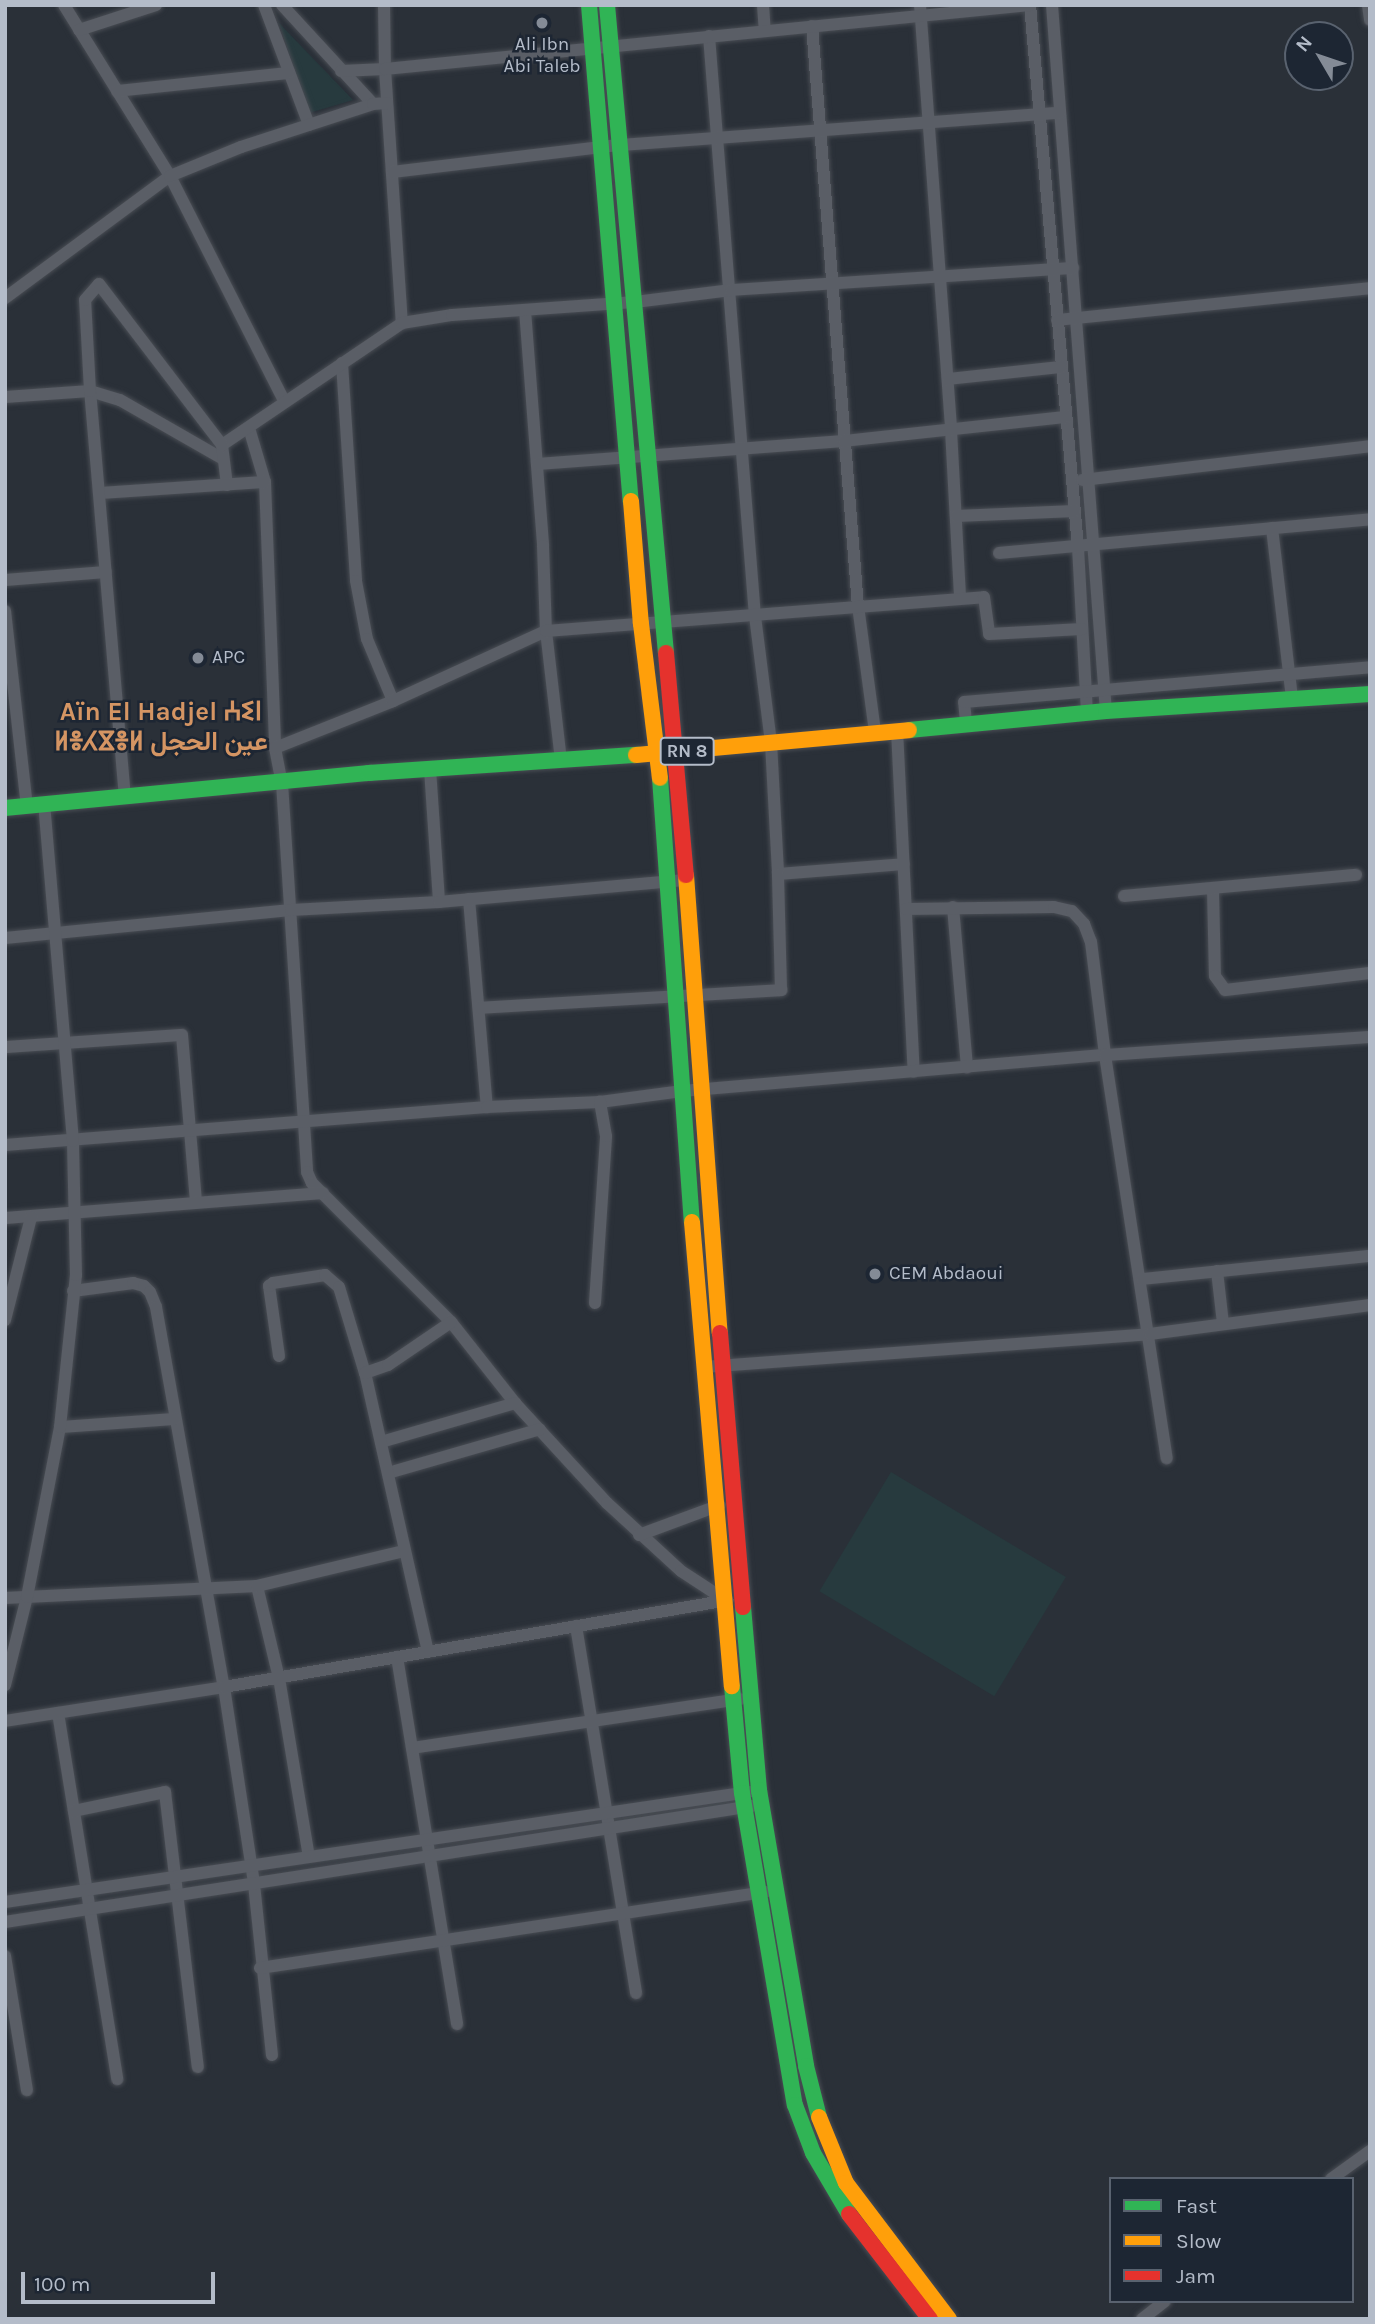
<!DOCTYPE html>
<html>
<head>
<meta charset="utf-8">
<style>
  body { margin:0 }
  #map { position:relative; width:1375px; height:2324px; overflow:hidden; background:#2a3038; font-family:Karla,Vazirmatn,"Noto Sans Tifinagh",sans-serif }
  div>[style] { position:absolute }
  .green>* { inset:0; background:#273a3e; transform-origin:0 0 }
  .roads { filter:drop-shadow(0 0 2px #484c53) drop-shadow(0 0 2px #484c53) }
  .street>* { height:12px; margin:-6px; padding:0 6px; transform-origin:6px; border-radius:6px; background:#5a5e66 }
  .fast>* { height:16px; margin:-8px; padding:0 8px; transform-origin:8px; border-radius:8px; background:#30b455 }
  .slow>* { height:16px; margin:-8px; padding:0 8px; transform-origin:8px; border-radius:8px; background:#ff9f0a }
  .jam>* { height:16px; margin:-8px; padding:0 8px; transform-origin:8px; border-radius:8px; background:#e5322d }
  .dots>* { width:19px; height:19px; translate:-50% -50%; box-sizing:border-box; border:4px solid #1d2633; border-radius:50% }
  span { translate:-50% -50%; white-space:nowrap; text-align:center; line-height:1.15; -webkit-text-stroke:5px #1d2633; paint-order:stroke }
  .shield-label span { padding:2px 5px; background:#1d2633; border:2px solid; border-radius:5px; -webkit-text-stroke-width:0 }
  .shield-label { font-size:18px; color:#b4bcc9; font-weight:700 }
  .poi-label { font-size:19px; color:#b4bcc9 }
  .left { translate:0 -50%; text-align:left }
  .district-label { font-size:26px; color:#d59563; font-weight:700 }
  .frame { position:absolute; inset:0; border:7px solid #b4bcc9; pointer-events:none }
  .legend { position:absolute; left:1109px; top:2177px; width:245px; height:126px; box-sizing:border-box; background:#1d2633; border:2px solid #59626f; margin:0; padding:9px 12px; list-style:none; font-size:21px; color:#b4bcc9 }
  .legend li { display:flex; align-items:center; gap:14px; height:35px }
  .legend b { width:35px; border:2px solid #59626f }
  .north { position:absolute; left:1284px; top:21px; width:70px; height:70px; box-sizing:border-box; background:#1d2633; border:2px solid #59626f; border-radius:50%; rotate:309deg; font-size:19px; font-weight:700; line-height:28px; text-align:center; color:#b4bcc9 }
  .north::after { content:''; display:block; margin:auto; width:24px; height:32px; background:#848b96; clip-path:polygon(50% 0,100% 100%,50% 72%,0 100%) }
  .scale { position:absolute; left:21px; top:2272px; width:194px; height:32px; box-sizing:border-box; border:4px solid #b4bcc9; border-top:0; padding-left:9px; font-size:21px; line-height:24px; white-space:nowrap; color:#b4bcc9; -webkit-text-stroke:5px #1d2633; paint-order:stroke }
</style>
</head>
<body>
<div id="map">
  <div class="green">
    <div style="clip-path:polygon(279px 23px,353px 100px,309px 113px)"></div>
    <div style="left:891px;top:1472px;width:204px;height:139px;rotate:31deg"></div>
  </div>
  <div class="roads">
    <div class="street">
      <div style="left:64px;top:5px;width:201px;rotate:58.2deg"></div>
      <div style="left:170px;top:176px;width:252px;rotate:63.1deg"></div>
      <div style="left:264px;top:5px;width:128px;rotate:69.4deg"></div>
      <div style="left:282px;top:5px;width:134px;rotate:47.4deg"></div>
      <div style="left:384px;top:5px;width:64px;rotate:89.1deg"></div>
      <div style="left:385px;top:69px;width:255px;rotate:86.2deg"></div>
      <div style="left:763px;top:5px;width:26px;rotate:86deg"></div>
      <div style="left:920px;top:5px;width:426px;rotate:85.8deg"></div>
      <div style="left:951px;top:430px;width:168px;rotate:86.9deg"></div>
      <div style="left:1030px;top:5px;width:544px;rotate:84.94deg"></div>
      <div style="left:1078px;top:547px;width:167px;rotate:86.9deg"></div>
      <div style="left:1052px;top:5px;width:708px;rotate:85.63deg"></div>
      <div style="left:1368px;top:5px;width:15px;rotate:82deg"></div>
      <div style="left:812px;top:26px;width:582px;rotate:85.47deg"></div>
      <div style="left:858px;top:606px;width:127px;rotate:82.3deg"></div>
      <div style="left:79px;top:30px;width:81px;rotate:-18deg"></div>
      <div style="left:709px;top:36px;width:582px;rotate:85.47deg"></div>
      <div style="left:755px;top:616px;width:128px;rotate:82.8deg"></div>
      <div style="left:771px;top:743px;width:131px;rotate:86.9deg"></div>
      <div style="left:778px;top:874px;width:126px;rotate:-4.5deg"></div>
      <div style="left:341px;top:71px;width:44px;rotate:-2.6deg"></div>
      <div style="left:385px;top:69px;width:648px;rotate:-5.67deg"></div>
      <div style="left:117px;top:91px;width:173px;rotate:-6deg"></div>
      <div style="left:392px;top:172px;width:230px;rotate:-6.8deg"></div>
      <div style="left:620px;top:145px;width:441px;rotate:-4.2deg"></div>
      <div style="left:5px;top:298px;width:205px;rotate:-36.5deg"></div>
      <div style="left:170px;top:176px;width:77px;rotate:-22.2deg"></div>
      <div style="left:241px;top:147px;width:139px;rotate:-18deg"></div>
      <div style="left:373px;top:104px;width:14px;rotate:-4deg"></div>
      <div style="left:525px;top:310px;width:237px;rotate:85.6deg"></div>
      <div style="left:543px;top:546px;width:85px;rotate:88deg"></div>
      <div style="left:546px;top:631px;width:130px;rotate:83.4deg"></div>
      <div style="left:1057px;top:320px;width:315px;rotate:-5.8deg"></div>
      <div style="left:342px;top:363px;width:218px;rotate:86.3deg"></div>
      <div style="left:356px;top:581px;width:59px;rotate:79.3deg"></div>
      <div style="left:367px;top:639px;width:67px;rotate:67.2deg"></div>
      <div style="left:948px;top:379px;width:114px;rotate:-6.1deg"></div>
      <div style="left:5px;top:397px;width:85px;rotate:-4deg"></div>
      <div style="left:90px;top:391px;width:31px;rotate:17deg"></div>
      <div style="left:120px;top:400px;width:119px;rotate:29.8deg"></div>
      <div style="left:249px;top:428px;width:56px;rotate:73.5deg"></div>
      <div style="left:265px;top:482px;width:266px;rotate:87.8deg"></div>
      <div style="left:275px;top:748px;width:36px;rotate:79deg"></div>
      <div style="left:282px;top:783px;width:390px;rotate:86.3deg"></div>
      <div style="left:307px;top:1172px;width:12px;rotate:66deg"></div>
      <div style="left:312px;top:1183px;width:197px;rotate:45deg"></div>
      <div style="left:451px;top:1322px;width:103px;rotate:51.7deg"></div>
      <div style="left:515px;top:1403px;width:136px;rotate:47.4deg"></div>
      <div style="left:607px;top:1503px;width:100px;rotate:42.6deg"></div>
      <div style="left:681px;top:1571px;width:51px;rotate:33.1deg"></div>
      <div style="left:537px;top:464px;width:308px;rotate:-4.3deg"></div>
      <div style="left:844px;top:441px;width:223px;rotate:-6.2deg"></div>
      <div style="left:1082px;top:480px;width:290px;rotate:-6.7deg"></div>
      <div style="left:227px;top:485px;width:40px;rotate:-97.1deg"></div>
      <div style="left:222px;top:445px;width:217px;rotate:-34.1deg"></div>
      <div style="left:402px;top:323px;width:51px;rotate:-9.1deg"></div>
      <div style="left:452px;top:315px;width:183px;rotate:-4.1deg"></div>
      <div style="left:635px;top:302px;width:97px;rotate:-7.1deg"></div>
      <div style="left:731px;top:290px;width:343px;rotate:-3.7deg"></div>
      <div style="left:99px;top:493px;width:166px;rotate:-3.8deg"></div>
      <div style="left:956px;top:516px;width:119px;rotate:-2.4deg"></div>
      <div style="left:1272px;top:528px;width:172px;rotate:83.3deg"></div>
      <div style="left:999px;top:553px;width:373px;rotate:-5.2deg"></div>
      <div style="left:5px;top:580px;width:101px;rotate:-4.5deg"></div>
      <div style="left:5px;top:611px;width:196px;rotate:83.6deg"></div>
      <div style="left:966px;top:723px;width:21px;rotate:-95deg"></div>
      <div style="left:964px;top:702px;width:408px;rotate:-4.9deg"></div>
      <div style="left:897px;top:730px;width:342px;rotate:87.2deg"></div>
      <div style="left:275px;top:748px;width:127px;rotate:-21.7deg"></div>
      <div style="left:393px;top:701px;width:168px;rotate:-24.6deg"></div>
      <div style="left:546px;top:631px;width:439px;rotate:-4.4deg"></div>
      <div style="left:984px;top:597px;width:37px;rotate:82deg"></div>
      <div style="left:989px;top:634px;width:93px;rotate:-3.1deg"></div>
      <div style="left:430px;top:769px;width:133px;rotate:86.1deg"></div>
      <div style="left:125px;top:798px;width:409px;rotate:-94.9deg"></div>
      <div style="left:90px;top:391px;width:91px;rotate:-93.1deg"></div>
      <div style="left:85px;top:300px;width:21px;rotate:-49deg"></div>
      <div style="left:99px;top:284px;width:203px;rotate:52.6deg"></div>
      <div style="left:1213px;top:890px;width:86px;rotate:88.7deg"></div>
      <div style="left:1215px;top:976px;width:17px;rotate:54deg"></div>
      <div style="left:1225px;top:990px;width:146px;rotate:-6.7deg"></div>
      <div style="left:1124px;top:896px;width:233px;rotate:-5.2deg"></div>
      <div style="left:469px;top:899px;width:209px;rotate:85.1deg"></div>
      <div style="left:953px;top:907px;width:161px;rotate:85deg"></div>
      <div style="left:906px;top:909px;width:148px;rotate:-0.8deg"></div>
      <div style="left:1054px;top:907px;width:18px;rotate:13deg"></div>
      <div style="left:1072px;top:911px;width:18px;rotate:47deg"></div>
      <div style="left:1084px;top:924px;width:19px;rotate:69deg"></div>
      <div style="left:1091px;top:942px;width:114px;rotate:82.9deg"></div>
      <div style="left:1105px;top:1055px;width:408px;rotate:81.3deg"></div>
      <div style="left:5px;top:938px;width:287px;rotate:-5.6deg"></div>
      <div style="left:291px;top:910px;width:148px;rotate:-3.1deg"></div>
      <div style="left:439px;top:902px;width:249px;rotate:-5.1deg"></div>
      <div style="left:479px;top:1008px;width:303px;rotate:-3.4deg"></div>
      <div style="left:781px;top:990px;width:116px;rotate:-91.5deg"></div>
      <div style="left:5px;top:1047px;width:177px;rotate:-3.9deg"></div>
      <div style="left:182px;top:1035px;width:168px;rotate:85.2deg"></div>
      <div style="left:5px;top:1145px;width:483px;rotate:-4.5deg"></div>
      <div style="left:487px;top:1107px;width:113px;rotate:-2.5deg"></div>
      <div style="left:600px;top:1102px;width:83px;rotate:-7.6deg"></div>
      <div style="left:682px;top:1091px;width:425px;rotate:-4.9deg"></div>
      <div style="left:1105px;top:1055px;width:266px;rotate:-3.9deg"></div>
      <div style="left:5px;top:1218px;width:319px;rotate:-4.5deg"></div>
      <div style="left:1217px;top:1271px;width:53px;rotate:83.5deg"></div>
      <div style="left:1142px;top:1279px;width:229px;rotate:-5.8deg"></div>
      <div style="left:73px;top:1291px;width:61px;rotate:-7.6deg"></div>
      <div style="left:133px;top:1283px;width:11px;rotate:15deg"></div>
      <div style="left:144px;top:1286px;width:8px;rotate:45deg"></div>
      <div style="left:150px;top:1292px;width:16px;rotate:68deg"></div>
      <div style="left:156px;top:1307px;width:386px;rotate:79.9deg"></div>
      <div style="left:224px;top:1687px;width:199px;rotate:81.3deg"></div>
      <div style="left:254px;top:1884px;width:172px;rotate:84deg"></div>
      <div style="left:595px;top:1303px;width:167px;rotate:-86.2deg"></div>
      <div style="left:606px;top:1136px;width:35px;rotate:-100deg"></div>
      <div style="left:5px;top:1320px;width:106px;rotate:-75.8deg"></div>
      <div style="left:279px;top:1356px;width:71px;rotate:-98.1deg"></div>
      <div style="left:269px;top:1286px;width:5px;rotate:-37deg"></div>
      <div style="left:273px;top:1283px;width:53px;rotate:-8.7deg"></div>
      <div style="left:325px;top:1275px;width:18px;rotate:41deg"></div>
      <div style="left:339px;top:1287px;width:90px;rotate:73.2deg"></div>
      <div style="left:703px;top:1367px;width:448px;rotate:-4.2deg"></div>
      <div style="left:1150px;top:1334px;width:222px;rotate:-7.5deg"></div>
      <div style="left:60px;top:1427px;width:115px;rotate:-4deg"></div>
      <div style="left:381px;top:1442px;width:140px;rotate:-16.2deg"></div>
      <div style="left:388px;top:1473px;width:158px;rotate:-16.1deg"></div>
      <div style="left:639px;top:1535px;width:86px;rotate:-20.3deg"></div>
      <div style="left:257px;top:1586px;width:95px;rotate:76.6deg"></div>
      <div style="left:279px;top:1678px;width:181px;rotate:80.5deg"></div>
      <div style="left:5px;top:1598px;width:252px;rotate:-2.7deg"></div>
      <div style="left:257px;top:1586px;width:151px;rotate:-13.4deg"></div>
      <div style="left:576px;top:1626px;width:372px;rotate:80.7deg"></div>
      <div style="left:428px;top:1652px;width:286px;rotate:-102.7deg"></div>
      <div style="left:365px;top:1373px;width:24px;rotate:-19deg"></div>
      <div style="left:388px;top:1365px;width:76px;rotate:-34.3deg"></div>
      <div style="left:397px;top:1657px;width:372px;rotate:80.7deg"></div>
      <div style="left:5px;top:1685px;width:91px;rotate:-76deg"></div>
      <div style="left:27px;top:1597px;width:173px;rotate:-79deg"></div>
      <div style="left:60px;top:1427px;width:153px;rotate:-84deg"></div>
      <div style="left:76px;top:1275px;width:134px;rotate:-91.3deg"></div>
      <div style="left:73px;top:1141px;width:338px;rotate:-94.9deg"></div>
      <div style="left:58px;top:1713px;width:371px;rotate:80.8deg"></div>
      <div style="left:5px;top:1721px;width:222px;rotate:-8.8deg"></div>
      <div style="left:224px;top:1687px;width:511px;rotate:-9.79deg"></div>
      <div style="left:412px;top:1748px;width:332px;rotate:-8.5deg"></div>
      <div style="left:74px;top:1811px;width:93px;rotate:-11.8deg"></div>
      <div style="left:165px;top:1792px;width:277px;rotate:83.2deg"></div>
      <div style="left:5px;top:1902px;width:752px;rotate:-8.41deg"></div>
      <div style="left:5px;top:1922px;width:756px;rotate:-8.83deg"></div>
      <div style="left:5px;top:1956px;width:136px;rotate:80.7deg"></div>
      <div style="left:260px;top:1968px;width:511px;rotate:-8.56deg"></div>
      <div style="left:1331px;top:2179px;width:48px;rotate:-35.7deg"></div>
      <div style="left:1142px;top:2319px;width:29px;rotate:-38deg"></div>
    </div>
    <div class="fast">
      <div style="left:589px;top:5px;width:498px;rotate:85.2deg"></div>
      <div style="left:607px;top:5px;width:651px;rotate:84.8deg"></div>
      <div style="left:909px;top:730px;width:198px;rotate:-5.5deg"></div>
      <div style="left:1106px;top:711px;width:265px;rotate:-3.7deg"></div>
      <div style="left:660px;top:778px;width:445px;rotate:85.9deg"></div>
      <div style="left:5px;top:808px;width:366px;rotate:-5.5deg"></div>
      <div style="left:369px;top:773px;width:268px;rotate:-3.9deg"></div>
      <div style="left:743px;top:1607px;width:184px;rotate:85deg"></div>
      <div style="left:759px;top:1790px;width:280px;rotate:80.3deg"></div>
      <div style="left:806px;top:2066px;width:53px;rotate:75.7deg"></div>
      <div style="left:732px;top:1686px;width:107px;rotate:84.7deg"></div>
      <div style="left:742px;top:1793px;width:316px;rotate:80.4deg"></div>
      <div style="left:795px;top:2105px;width:51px;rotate:69.4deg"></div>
      <div style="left:813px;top:2153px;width:71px;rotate:59.5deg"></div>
    </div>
    <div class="slow">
      <div style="left:631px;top:501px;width:123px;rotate:85.4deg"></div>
      <div style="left:641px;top:624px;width:155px;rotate:83deg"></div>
      <div style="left:636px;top:755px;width:274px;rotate:-5.2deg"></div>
      <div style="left:686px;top:875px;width:459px;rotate:85.8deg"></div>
      <div style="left:692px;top:1222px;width:466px;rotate:85.1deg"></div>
      <div style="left:819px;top:2117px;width:71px;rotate:67.8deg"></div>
      <div style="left:846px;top:2183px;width:171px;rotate:52.9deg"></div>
    </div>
    <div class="jam">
      <div style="left:666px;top:653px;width:223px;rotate:84.9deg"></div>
      <div style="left:720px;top:1333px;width:275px;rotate:85.2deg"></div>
      <div style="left:849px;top:2214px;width:133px;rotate:52.4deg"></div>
    </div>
  </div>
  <div class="dots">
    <div style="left:542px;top:23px;background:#848b96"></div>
    <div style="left:198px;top:658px;background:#848b96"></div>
    <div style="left:875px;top:1274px;background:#848b96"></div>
  </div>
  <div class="shield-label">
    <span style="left:687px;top:751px">RN 8</span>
  </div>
  <div class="poi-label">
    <span style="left:542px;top:56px">Ali Ibn<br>Abi Taleb</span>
    <span class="left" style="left:212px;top:658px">APC</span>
    <span class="left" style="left:889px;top:1274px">CEM Abdaoui</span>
  </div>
  <div class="district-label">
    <span style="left:161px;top:727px">Aïn El Hadjel ⵄⵉⵏ<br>ⵍⴻⵃⴵⴻⵍ عين الحجل</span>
  </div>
  <div class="frame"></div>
  <ul class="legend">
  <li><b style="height:9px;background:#30b455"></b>Fast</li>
  <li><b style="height:9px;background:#ff9f0a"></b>Slow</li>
  <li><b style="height:9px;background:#e5322d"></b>Jam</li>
  </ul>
  <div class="north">N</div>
  <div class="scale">100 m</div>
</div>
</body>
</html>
